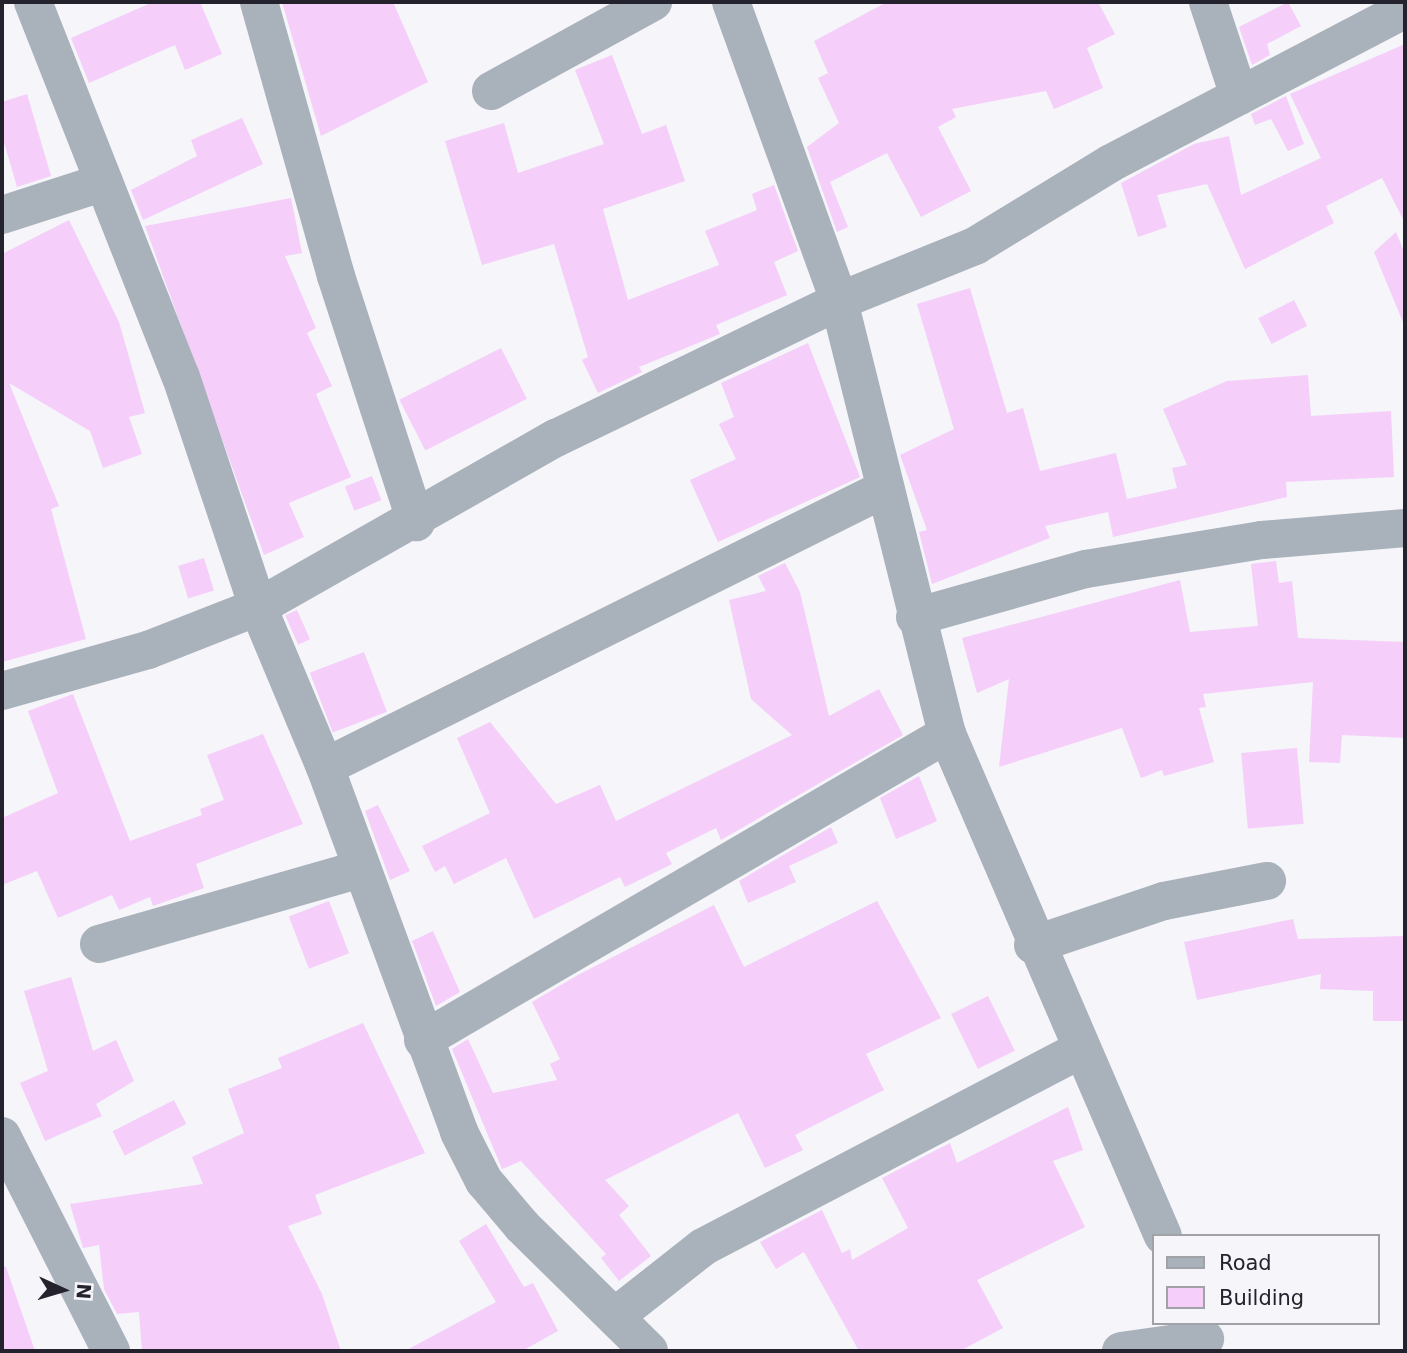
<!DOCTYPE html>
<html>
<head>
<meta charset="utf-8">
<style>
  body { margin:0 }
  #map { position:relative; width:1407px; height:1353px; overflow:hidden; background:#f5f5fa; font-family:"DejaVu Sans",sans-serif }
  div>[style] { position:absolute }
  .building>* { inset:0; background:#f5cefa; transform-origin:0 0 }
  .minor>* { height:38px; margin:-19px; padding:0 19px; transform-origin:19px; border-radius:19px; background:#a9b1bb }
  span { translate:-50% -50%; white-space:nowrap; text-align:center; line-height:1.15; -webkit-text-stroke:5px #f5f5fa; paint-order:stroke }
  .frame { position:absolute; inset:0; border:4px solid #24232d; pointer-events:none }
  .legend { position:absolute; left:1152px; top:1234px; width:228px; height:91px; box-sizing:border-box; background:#f5f5fa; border:2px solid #a1a1a8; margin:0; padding:9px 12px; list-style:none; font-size:21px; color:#24232d }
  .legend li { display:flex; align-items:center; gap:14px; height:35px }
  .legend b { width:35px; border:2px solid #a1a1a8 }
  .north { position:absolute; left:28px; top:1255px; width:70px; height:70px; -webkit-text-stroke:5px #f5f5fa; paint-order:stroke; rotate:94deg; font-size:19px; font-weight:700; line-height:28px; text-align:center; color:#24232d }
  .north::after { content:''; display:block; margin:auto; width:24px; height:32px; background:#24232d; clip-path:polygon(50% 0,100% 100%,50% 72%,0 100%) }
</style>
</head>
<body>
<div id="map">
  <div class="building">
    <div style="clip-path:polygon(153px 2px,200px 2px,222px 54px,185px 70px,175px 45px,89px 83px,71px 38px)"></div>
    <div style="clip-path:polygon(282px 2px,393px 2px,428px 82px,321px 136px)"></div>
    <div style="clip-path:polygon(887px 2px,1098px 2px,1115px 34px,1087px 48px,1103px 88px,1054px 109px,1046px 91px,952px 109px,956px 117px,938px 127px,971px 191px,921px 217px,887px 153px,830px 182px,848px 227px,837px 232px,807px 147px,839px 123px,818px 78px,828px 73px,814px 41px)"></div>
    <div style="clip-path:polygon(1288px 2px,1301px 26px,1267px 44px,1270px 55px,1252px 65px,1239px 27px)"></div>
    <div style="clip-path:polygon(1405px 44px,1405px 223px,1382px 178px,1326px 206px,1334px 223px,1245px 269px,1207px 184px,1157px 195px,1167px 227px,1138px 237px,1121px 183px,1194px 144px,1229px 136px,1241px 195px,1321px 158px,1290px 94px)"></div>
    <div style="clip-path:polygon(612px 55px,642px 134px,666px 125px,685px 181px,603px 209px,628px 300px,719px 265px,705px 231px,757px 210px,752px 194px,774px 185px,798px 251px,774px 262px,787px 295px,716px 325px,720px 334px,639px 367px,642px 372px,598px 393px,582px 360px,588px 357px,554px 244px,482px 265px,445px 141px,504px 123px,518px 173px,604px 144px,575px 70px)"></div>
    <div style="clip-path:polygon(27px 94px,51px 176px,17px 187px,2px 135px,2px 102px)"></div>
    <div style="clip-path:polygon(1286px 96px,1304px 144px,1288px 151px,1271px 119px,1255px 125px,1251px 114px)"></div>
    <div style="clip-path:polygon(242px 118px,263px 164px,143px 220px,131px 190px,197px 156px,191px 140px)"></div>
    <div style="clip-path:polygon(291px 198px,302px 253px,285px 256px,316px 328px,307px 333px,332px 386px,316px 394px,351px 477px,289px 503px,304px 537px,264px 555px,145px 226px)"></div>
    <div style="clip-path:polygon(69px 220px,119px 322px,145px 413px,129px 417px,142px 454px,103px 468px,90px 431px,9px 383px,59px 506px,51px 509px,86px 639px,2px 662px,2px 254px)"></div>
    <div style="clip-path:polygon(1396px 232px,1405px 254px,1405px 327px,1374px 252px)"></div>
    <div style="clip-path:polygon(970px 288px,1007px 413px,1023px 408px,1040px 471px,1116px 453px,1127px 499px,1177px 488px,1172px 468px,1187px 465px,1163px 409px,1227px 381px,1308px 375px,1311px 416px,1391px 411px,1394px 477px,1286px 482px,1287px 497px,1113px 537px,1108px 512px,1045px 526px,1050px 538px,932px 584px,919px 532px,927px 530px,900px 455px,954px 429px,917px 304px)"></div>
    <div style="left:1294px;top:300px;width:29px;height:40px;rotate:63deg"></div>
    <div style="clip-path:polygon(808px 343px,860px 477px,718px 542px,690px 480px,736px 459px,719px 424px,734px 417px,721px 383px)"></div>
    <div style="left:501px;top:348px;width:57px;height:114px;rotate:63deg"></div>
    <div style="left:372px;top:476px;width:26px;height:29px;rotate:69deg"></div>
    <div style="left:204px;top:558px;width:34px;height:27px;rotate:73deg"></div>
    <div style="clip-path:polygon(1276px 561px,1279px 583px,1292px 581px,1298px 638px,1405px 642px,1405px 738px,1342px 735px,1340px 763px,1309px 762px,1313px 682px,1203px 694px,1206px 707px,1199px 708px,1214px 762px,1164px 776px,1162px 770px,1141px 778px,1122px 728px,999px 767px,1009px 679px,977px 693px,962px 638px,1180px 580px,1190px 632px,1258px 626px,1251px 564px)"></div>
    <div style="clip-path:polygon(785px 563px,800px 592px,829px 716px,879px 689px,903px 735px,721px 840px,716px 828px,666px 853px,672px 864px,625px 887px,620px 877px,534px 919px,506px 858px,454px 884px,445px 866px,435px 872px,422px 846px,490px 813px,457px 738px,490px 722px,556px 804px,600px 785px,616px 821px,792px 735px,751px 699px,729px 600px,766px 591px,758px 576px)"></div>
    <div style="left:297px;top:610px;width:32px;height:13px;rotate:66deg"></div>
    <div style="left:364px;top:652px;width:64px;height:58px;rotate:69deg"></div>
    <div style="clip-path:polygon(73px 694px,130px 841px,202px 815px,200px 809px,224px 800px,207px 755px,263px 734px,303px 824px,196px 864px,204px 888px,153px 906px,150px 897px,119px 910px,112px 895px,58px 918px,37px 871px,2px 885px,2px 818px,58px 793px,28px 711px)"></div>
    <div style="left:1297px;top:748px;width:76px;height:56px;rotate:85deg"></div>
    <div style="clip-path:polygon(919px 776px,937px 821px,896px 839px,880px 798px)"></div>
    <div style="clip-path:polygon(378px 805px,410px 871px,390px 880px,365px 811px)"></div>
    <div style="clip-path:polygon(831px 827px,838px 843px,789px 866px,796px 882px,748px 903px,739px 881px)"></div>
    <div style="left:329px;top:901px;width:56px;height:43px;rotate:69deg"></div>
    <div style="clip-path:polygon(877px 901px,941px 1018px,866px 1054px,884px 1090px,795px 1135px,803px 1150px,765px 1168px,738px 1113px,605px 1180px,629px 1206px,619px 1215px,651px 1256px,619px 1281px,601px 1258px,606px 1254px,521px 1161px,502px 1169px,452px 1049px,468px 1039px,493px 1093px,557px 1080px,550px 1064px,560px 1059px,532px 1002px,578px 975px,714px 905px,744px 967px)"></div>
    <div style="clip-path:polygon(1293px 919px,1298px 939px,1405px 936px,1405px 1021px,1373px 1021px,1373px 991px,1320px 989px,1321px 974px,1197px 1000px,1184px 942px)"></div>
    <div style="clip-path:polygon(433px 931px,460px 992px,436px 1006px,412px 941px)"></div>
    <div style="clip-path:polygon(71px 977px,93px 1051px,116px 1040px,134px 1081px,96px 1104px,102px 1116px,45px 1141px,20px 1083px,48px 1071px,24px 991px)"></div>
    <div style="left:988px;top:996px;width:61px;height:41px;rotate:64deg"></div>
    <div style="clip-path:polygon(363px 1023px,425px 1153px,315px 1195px,322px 1214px,288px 1226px,322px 1294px,341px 1351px,142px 1351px,139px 1312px,117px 1314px,104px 1289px,99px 1245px,83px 1248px,70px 1204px,203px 1184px,192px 1157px,244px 1133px,228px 1089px,282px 1068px,278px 1058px)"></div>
    <div style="left:174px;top:1100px;width:27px;height:69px;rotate:63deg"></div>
    <div style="clip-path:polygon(1068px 1107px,1083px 1150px,1053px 1161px,1085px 1227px,977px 1280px,1003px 1328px,960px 1351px,859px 1351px,804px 1252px,776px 1269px,760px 1242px,822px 1210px,842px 1253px,850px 1249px,852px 1260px,908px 1228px,882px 1178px,950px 1143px,957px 1163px)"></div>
    <div style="clip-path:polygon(486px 1224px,524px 1287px,533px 1283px,558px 1331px,522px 1351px,405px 1351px,496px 1302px,459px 1241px)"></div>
    <div style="clip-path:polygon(2px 1267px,6px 1267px,35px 1351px,2px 1351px)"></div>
  </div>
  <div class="minor">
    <div style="left:33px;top:2px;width:403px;rotate:68.5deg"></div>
    <div style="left:181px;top:377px;width:243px;rotate:71.5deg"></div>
    <div style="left:258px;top:607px;width:173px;rotate:67.3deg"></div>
    <div style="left:325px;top:767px;width:389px;rotate:69.8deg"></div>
    <div style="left:459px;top:1132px;width:55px;rotate:63deg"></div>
    <div style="left:484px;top:1181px;width:59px;rotate:49.8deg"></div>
    <div style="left:522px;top:1226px;width:178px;rotate:44.5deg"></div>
    <div style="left:259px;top:2px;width:285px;rotate:74.3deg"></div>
    <div style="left:336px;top:276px;width:259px;rotate:72deg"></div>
    <div style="left:731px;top:2px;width:318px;rotate:70.1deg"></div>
    <div style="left:839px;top:301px;width:446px;rotate:76deg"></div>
    <div style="left:947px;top:734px;width:546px;rotate:66.72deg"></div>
    <div style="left:1208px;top:2px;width:99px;rotate:71.7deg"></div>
    <div style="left:491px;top:91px;width:185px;rotate:-28.8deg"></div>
    <div style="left:2px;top:215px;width:107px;rotate:-17.9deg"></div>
    <div style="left:915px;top:617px;width:178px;rotate:-15.7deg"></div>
    <div style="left:1086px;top:569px;width:178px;rotate:-9.4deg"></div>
    <div style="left:1262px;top:540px;width:144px;rotate:-4.8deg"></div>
    <div style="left:2px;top:691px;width:152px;rotate:-15.7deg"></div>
    <div style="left:148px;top:650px;width:118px;rotate:-21.4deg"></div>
    <div style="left:258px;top:607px;width:343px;rotate:-29.6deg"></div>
    <div style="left:556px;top:438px;width:314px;rotate:-25.8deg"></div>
    <div style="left:839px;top:301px;width:147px;rotate:-22deg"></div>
    <div style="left:975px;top:246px;width:159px;rotate:-31.4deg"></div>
    <div style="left:1111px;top:163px;width:332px;rotate:-27.6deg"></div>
    <div style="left:325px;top:767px;width:624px;rotate:-26.44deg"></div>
    <div style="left:99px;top:944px;width:273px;rotate:-16deg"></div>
    <div style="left:1033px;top:945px;width:138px;rotate:-18.6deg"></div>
    <div style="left:1164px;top:901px;width:105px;rotate:-11deg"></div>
    <div style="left:423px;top:1040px;width:607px;rotate:-30.28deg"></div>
    <div style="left:2px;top:1136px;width:241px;rotate:63.1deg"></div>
    <div style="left:618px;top:1314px;width:108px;rotate:-38.2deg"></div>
    <div style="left:703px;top:1247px;width:425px;rotate:-27.6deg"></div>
    <div style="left:1121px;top:1351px;width:85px;rotate:-8.1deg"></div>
  </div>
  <div class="frame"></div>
  <ul class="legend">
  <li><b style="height:9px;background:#a9b1bb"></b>Road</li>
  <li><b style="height:19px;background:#f5cefa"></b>Building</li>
  </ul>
  <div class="north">N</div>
</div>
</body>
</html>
